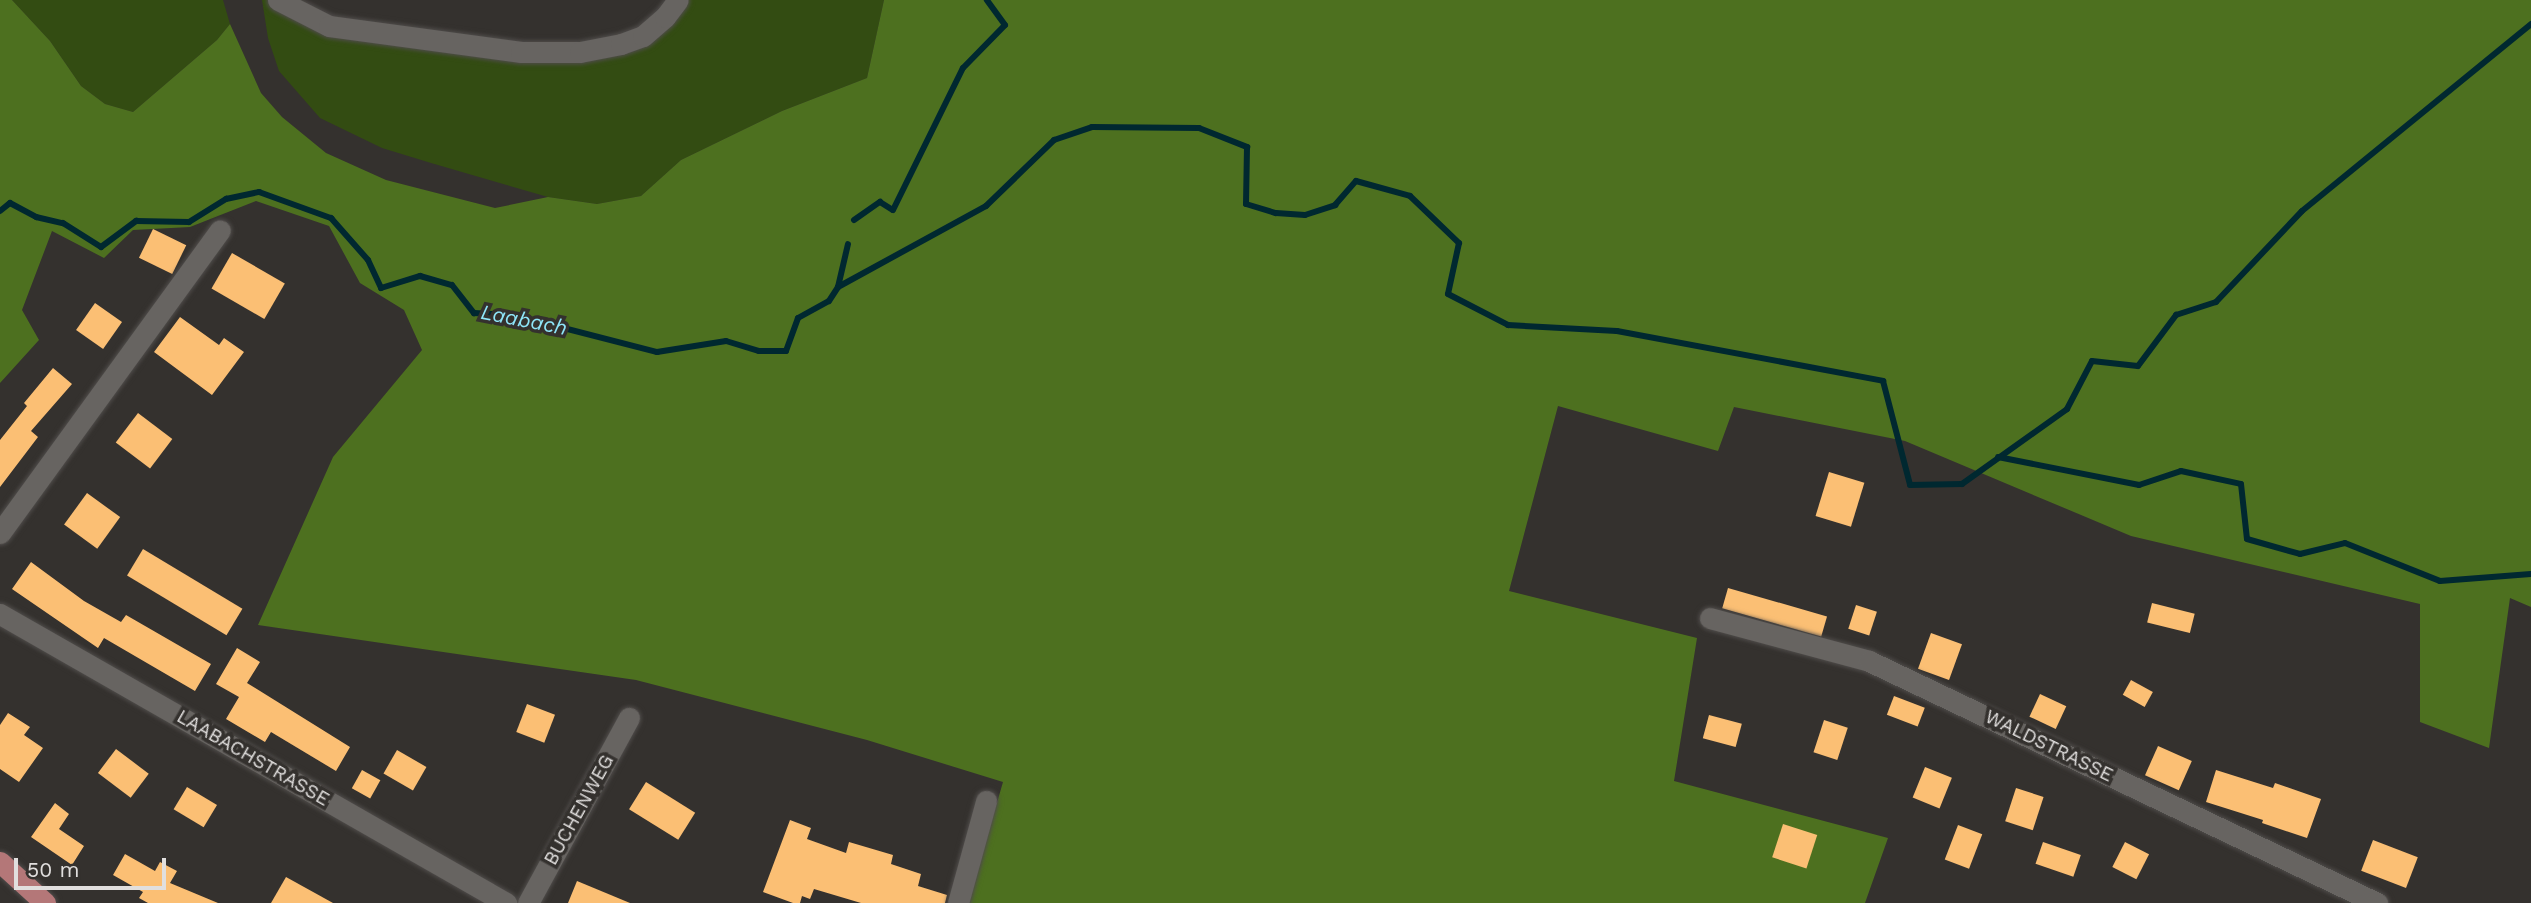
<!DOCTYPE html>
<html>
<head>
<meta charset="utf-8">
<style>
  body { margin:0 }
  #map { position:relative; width:2531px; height:903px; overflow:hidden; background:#34312e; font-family:"Work Sans",sans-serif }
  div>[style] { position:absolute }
  .green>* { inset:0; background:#334c12 }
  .forest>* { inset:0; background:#4d701f }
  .stream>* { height:6px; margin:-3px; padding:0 3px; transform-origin:3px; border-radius:3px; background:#002830 }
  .building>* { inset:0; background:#fbbf74; transform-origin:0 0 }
  .roads { filter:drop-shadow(0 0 2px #4f4c4a) drop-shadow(0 0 2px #4f4c4a) }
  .minor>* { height:21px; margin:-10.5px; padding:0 10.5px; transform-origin:10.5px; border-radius:10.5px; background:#676461 }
  .major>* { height:21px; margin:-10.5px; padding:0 10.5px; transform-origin:10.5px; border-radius:10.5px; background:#b47778 }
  span { translate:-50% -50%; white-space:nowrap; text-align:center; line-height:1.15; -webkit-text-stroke:7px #34312e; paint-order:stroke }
  .street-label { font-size:19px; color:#e1dfde }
  .water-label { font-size:21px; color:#8fe6f9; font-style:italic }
  .scale { position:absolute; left:14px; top:858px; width:152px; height:32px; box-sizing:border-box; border:4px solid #e1dfde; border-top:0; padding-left:9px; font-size:21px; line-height:24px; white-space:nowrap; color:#e1dfde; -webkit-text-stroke:5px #34312e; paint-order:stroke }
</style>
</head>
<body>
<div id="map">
  <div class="green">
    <div style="clip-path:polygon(12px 0,223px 0,230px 24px,217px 40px,133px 112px,105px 104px,81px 86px,50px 41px)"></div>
    <div style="clip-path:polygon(262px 0,267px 0,296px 18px,352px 39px,517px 61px,625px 52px,658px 38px,687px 0,884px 0,867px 78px,782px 111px,681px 160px,641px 196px,597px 204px,548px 197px,431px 163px,382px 148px,320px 118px,279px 71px,268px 38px)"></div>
  </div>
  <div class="forest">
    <div style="clip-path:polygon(0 0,12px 0,50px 41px,81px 86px,105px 104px,133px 112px,217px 40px,230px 24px,261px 93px,282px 117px,326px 153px,386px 180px,495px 208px,548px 197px,597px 204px,641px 196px,681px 160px,782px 111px,867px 78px,884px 0,2531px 0,2531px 607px,2510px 598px,2489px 748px,2420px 722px,2420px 604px,2131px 536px,1905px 441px,1734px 407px,1718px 451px,1558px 406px,1509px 591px,1697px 638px,1674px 781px,1888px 838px,1865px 903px,968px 903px,1003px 782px,867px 740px,636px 680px,258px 625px,333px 457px,422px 350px,404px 310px,360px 283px,329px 226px,256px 201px,190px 227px,133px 230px,104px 258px,52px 231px,22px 310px,39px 340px,0 383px)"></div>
  </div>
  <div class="stream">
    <div style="left:0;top:211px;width:13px;rotate:-39deg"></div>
    <div style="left:10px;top:203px;width:30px;rotate:28deg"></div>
    <div style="left:36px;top:217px;width:28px;rotate:13deg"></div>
    <div style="left:63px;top:223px;width:45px;rotate:32.3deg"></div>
    <div style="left:101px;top:247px;width:44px;rotate:-36.6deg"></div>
    <div style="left:136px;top:221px;width:53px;rotate:1.1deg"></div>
    <div style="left:189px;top:222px;width:44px;rotate:-31.9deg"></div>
    <div style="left:226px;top:199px;width:34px;rotate:-12deg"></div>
    <div style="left:259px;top:192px;width:77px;rotate:19.9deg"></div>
    <div style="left:331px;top:218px;width:56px;rotate:48.6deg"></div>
    <div style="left:368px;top:260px;width:31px;rotate:65deg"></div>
    <div style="left:381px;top:288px;width:41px;rotate:-17.1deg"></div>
    <div style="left:420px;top:276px;width:33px;rotate:16deg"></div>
    <div style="left:452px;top:285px;width:36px;rotate:52deg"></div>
    <div style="left:474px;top:313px;width:39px;rotate:3deg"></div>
    <div style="left:513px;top:315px;width:149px;rotate:14.4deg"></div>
    <div style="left:657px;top:352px;width:70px;rotate:-9.1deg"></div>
    <div style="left:726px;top:341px;width:34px;rotate:17deg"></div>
    <div style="left:759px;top:351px;width:27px"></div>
    <div style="left:786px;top:351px;width:35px;rotate:-70deg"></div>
    <div style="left:798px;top:318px;width:35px;rotate:-29deg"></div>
    <div style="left:829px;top:301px;width:17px;rotate:-57deg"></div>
    <div style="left:838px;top:287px;width:44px;rotate:-76.9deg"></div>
    <div style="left:854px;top:220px;width:32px;rotate:-35deg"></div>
    <div style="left:880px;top:202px;width:15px;rotate:32deg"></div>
    <div style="left:893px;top:210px;width:158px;rotate:-63.8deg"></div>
    <div style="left:963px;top:68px;width:60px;rotate:-45.7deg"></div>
    <div style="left:1005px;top:25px;width:31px;rotate:-126deg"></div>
    <div style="left:838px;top:287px;width:169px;rotate:-28.7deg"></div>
    <div style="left:986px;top:206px;width:95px;rotate:-44.1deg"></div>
    <div style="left:1054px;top:140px;width:40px;rotate:-18.9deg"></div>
    <div style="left:1092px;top:127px;width:107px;rotate:0.5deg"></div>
    <div style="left:1199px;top:128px;width:52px;rotate:21.6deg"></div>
    <div style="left:1247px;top:147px;width:57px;rotate:91deg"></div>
    <div style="left:1246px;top:204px;width:31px;rotate:17deg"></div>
    <div style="left:1276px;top:213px;width:29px;rotate:4deg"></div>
    <div style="left:1305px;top:215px;width:32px;rotate:-18deg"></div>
    <div style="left:1335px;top:205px;width:32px;rotate:-49deg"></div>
    <div style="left:1356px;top:181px;width:56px;rotate:15.5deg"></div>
    <div style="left:1410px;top:196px;width:68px;rotate:43.8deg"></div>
    <div style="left:1459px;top:243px;width:52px;rotate:102.2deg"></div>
    <div style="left:1448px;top:294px;width:68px;rotate:27.3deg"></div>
    <div style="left:1508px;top:325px;width:109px;rotate:3.2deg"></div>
    <div style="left:1617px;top:331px;width:271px;rotate:10.6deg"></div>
    <div style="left:1883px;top:381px;width:107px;rotate:75.4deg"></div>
    <div style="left:1910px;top:485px;width:52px;rotate:-1.1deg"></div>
    <div style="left:1962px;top:484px;width:129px;rotate:-35.5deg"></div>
    <div style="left:2067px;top:409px;width:54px;rotate:-62.5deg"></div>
    <div style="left:2092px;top:361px;width:46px;rotate:6.2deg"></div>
    <div style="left:2138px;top:366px;width:64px;rotate:-53.3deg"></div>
    <div style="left:2176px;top:315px;width:42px;rotate:-18deg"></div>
    <div style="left:2216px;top:302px;width:125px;rotate:-46.6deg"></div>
    <div style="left:2302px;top:211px;width:296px;rotate:-39.2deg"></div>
    <div style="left:1998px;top:457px;width:144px;rotate:11.2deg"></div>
    <div style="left:2139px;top:485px;width:44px;rotate:-18.4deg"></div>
    <div style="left:2181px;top:471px;width:61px;rotate:12.2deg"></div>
    <div style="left:2241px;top:484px;width:55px;rotate:83.8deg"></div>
    <div style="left:2247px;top:539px;width:55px;rotate:15.8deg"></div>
    <div style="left:2300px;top:554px;width:46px;rotate:-13.7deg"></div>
    <div style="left:2345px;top:543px;width:102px;rotate:21.8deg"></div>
    <div style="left:2440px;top:581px;width:91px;rotate:-4.4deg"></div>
  </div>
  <div class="building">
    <div style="left:153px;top:229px;width:37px;height:32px;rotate:26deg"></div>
    <div style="left:232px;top:253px;width:61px;height:41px;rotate:30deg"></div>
    <div style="left:95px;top:303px;width:33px;height:33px;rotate:35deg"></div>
    <div style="clip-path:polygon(180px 317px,219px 345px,224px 338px,244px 352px,212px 395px,154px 352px)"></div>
    <div style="clip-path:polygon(53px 368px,72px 384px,31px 431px,38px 437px,0 487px,0 440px,27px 406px,24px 403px)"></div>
    <div style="left:138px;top:413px;width:43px;height:37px;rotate:37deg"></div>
    <div style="left:1829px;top:472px;width:37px;height:46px;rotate:17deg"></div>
    <div style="left:87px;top:493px;width:41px;height:39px;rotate:36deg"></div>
    <div style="left:143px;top:549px;width:116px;height:31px;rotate:31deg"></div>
    <div style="clip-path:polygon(31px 562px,84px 601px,121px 622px,126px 615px,211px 664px,195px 691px,104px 638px,98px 648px,12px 589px)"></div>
    <div style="left:1728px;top:588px;width:103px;height:21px;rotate:16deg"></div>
    <div style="left:2152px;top:603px;width:44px;height:20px;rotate:14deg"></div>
    <div style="left:1856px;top:605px;width:22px;height:25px;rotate:18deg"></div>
    <div style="left:1931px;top:633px;width:33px;height:38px;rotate:20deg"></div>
    <div style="clip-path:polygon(237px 648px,260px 662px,247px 683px,350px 747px,336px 771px,271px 732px,265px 742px,226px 719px,239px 697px,216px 684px)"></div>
    <div style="left:2131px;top:680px;width:25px;height:17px;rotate:29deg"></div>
    <div style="left:2040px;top:694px;width:29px;height:25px;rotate:25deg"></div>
    <div style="left:1894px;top:696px;width:33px;height:20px;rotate:21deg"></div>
    <div style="left:527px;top:704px;width:30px;height:30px;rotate:21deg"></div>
    <div style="clip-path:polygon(8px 713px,30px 727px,24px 735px,43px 748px,19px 782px,0 769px,0 725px)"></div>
    <div style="left:1709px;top:715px;width:34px;height:24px;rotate:15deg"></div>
    <div style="left:1824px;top:720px;width:25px;height:34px;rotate:18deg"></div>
    <div style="left:2158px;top:746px;width:37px;height:32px;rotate:24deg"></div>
    <div style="left:116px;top:749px;width:41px;height:30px;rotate:37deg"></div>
    <div style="left:397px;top:750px;width:34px;height:27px;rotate:30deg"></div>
    <div style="left:1925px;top:767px;width:29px;height:33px;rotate:22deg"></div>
    <div style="left:362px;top:770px;width:21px;height:21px;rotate:29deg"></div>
    <div style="clip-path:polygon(2216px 770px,2273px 788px,2275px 783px,2321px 799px,2307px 838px,2262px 823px,2263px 820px,2206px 802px)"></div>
    <div style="left:646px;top:782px;width:58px;height:32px;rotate:32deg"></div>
    <div style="left:187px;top:787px;width:35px;height:26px;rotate:31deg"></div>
    <div style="left:2016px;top:788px;width:29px;height:35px;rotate:18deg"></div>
    <div style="clip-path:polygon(55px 803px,69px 814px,59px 829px,84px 846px,72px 865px,31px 837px)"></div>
    <div style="clip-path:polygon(790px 820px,811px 828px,807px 839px,846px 853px,849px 842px,893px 855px,891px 864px,921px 874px,918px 886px,947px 895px,945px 903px,861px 903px,814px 889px,810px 899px,802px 896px,800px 903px,793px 903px,763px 892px)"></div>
    <div style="left:1783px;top:824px;width:36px;height:35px;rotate:18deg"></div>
    <div style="left:1958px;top:825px;width:26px;height:37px;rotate:21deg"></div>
    <div style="left:2373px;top:840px;width:48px;height:33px;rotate:21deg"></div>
    <div style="left:2043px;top:842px;width:40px;height:23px;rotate:19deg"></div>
    <div style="left:2125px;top:842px;width:27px;height:28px;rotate:27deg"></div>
    <div style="clip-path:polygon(125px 854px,155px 871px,160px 862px,177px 871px,170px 883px,218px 903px,148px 903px,139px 898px,143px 892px,113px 875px)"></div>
    <div style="clip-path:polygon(286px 877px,333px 903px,271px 903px)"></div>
    <div style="clip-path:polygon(577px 881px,630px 903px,568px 903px)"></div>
  </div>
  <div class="roads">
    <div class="minor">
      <div style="left:278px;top:0;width:57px;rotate:27deg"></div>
      <div style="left:329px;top:26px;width:194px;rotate:7.7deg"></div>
      <div style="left:521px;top:52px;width:59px"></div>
      <div style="left:580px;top:52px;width:42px;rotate:-11deg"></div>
      <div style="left:621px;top:44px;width:23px;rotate:-20deg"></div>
      <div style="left:643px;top:36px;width:29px;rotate:-41deg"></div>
      <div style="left:665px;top:17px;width:21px;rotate:-53deg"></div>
      <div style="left:0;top:533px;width:374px;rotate:-54deg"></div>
      <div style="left:0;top:614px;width:583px;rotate:29.73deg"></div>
      <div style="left:1710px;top:618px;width:165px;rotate:15.1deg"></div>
      <div style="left:1869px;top:661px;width:563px;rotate:25.47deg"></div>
      <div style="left:528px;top:903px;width:211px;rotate:-61.4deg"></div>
      <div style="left:958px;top:903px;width:106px;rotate:-74.6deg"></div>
    </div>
    <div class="major">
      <div style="left:0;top:862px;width:61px;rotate:42.3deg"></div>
    </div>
  </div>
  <div class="street-label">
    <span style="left:2049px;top:746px;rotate:26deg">WALDSTRASSE</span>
    <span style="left:253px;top:758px;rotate:30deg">LAABACHSTRASSE</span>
    <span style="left:579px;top:810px;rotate:-61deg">BUCHENWEG</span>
  </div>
  <div class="water-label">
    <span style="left:524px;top:320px;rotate:11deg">Laabach</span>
  </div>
  <div class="scale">50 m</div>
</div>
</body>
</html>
